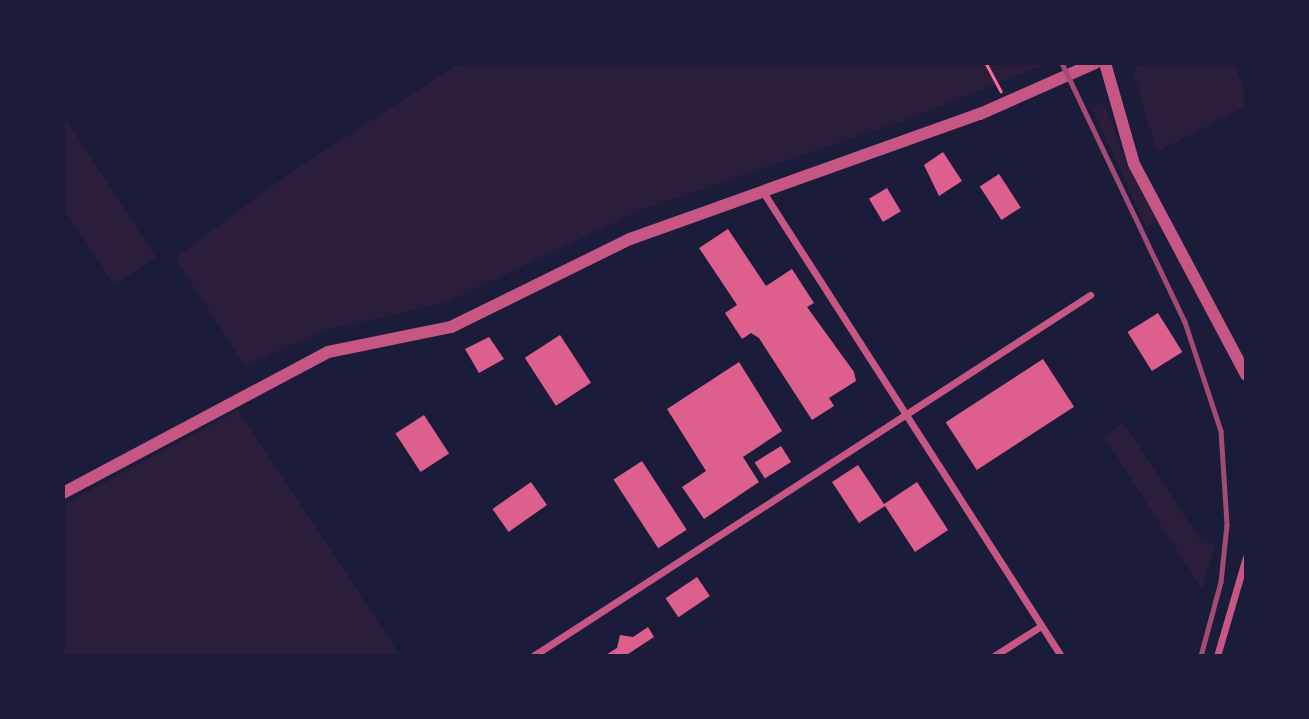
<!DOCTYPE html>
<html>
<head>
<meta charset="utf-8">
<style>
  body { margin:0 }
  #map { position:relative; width:1309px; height:719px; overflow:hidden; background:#1b1b3a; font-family:"PT Serif",serif }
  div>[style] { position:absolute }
  .green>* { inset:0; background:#2a1e3b }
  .building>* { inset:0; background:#dd5f8e; transform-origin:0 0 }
  .path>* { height:2.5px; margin:-1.25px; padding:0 1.25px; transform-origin:1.25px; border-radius:1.25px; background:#ff6b9d }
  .minor>* { height:7px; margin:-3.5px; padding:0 3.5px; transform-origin:3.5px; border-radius:3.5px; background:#c65784 }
  .tertiary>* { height:12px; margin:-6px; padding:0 6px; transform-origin:6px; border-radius:6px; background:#c65784 }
  .rail>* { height:4.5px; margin:-2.25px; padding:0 2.25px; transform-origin:2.25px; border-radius:2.25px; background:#a44b75 }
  span { translate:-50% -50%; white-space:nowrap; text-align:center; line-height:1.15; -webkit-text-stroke:5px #1b1b3a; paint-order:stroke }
  .frame { position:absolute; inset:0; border:65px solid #1b1b3a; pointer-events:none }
</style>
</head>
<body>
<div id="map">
  <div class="green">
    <div style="clip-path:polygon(460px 63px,1048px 63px,905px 120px,643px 209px,445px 303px,325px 330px,245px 366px,175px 258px,290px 173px)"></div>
    <div style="clip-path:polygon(1138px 63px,1232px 63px,1246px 90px,1246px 106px,1157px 152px,1133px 72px)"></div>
    <div style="clip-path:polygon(1082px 86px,1093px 108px,1104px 102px,1122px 153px,1157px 222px,1146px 227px)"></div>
    <div style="clip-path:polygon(63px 115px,156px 257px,114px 285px,63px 208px)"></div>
    <div style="clip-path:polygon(238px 410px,401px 656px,63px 656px,63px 505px)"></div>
    <div style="clip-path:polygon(1123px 422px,1202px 542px,1215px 545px,1202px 589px,1104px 437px)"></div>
  </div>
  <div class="building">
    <div style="clip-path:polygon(943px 152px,962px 181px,939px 196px,924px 165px)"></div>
    <div style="left:999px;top:174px;width:40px;height:23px;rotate:57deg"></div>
    <div style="left:887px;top:188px;width:27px;height:21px;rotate:59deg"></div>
    <div style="clip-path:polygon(728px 229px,766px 286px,792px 269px,814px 303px,807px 307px,854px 372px,856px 381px,829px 398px,834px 406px,812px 420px,759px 338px,751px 333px,742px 339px,725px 313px,737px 305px,699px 248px)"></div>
    <div style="left:1158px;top:313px;width:46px;height:36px;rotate:58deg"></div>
    <div style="left:560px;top:335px;width:57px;height:42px;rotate:57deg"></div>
    <div style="clip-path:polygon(489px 337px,504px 359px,479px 373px,465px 349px)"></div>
    <div style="left:1043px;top:359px;width:57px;height:116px;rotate:57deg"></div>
    <div style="clip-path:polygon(739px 362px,782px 431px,743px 457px,759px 482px,704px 519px,682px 487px,706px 471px,667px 409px)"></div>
    <div style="left:424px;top:415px;width:46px;height:34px;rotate:57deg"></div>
    <div style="left:781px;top:446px;width:19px;height:31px;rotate:58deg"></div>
    <div style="left:642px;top:461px;width:82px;height:34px;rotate:57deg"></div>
    <div style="clip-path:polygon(858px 465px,884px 504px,917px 482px,948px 530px,915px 552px,885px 506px,859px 523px,832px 482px)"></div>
    <div style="left:531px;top:482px;width:28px;height:47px;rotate:55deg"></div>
    <div style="left:697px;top:577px;width:23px;height:38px;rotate:56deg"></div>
    <div style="clip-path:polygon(648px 627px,654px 637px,625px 656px,604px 656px,617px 648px,620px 635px,633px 637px)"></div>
  </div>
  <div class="path">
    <div style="left:986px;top:63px;width:32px;rotate:62deg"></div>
  </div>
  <div class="minor">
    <div style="left:763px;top:192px;width:551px;rotate:57.29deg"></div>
    <div style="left:533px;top:656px;width:664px;rotate:-32.95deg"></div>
    <div style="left:994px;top:656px;width:56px;rotate:-32.6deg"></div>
    <div style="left:1217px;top:656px;width:103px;rotate:-73.7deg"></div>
  </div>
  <div class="tertiary">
    <div style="left:1105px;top:63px;width:105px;rotate:74deg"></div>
    <div style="left:1134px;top:164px;width:239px;rotate:62deg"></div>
    <div style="left:63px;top:493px;width:300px;rotate:-28deg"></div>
    <div style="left:328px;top:352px;width:126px;rotate:-11.5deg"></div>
    <div style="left:451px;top:327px;width:199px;rotate:-26.2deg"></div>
    <div style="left:630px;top:239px;width:372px;rotate:-19.7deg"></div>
    <div style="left:980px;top:114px;width:126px;rotate:-23.9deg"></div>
  </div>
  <div class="rail">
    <div style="left:1062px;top:63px;width:287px;rotate:64.6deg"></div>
    <div style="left:1185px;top:322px;width:115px;rotate:71.7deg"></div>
    <div style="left:1221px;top:431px;width:94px;rotate:86.3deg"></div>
    <div style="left:1227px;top:525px;width:57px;rotate:96deg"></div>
    <div style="left:1221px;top:582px;width:77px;rotate:105.1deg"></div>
  </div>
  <div class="frame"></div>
</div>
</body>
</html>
